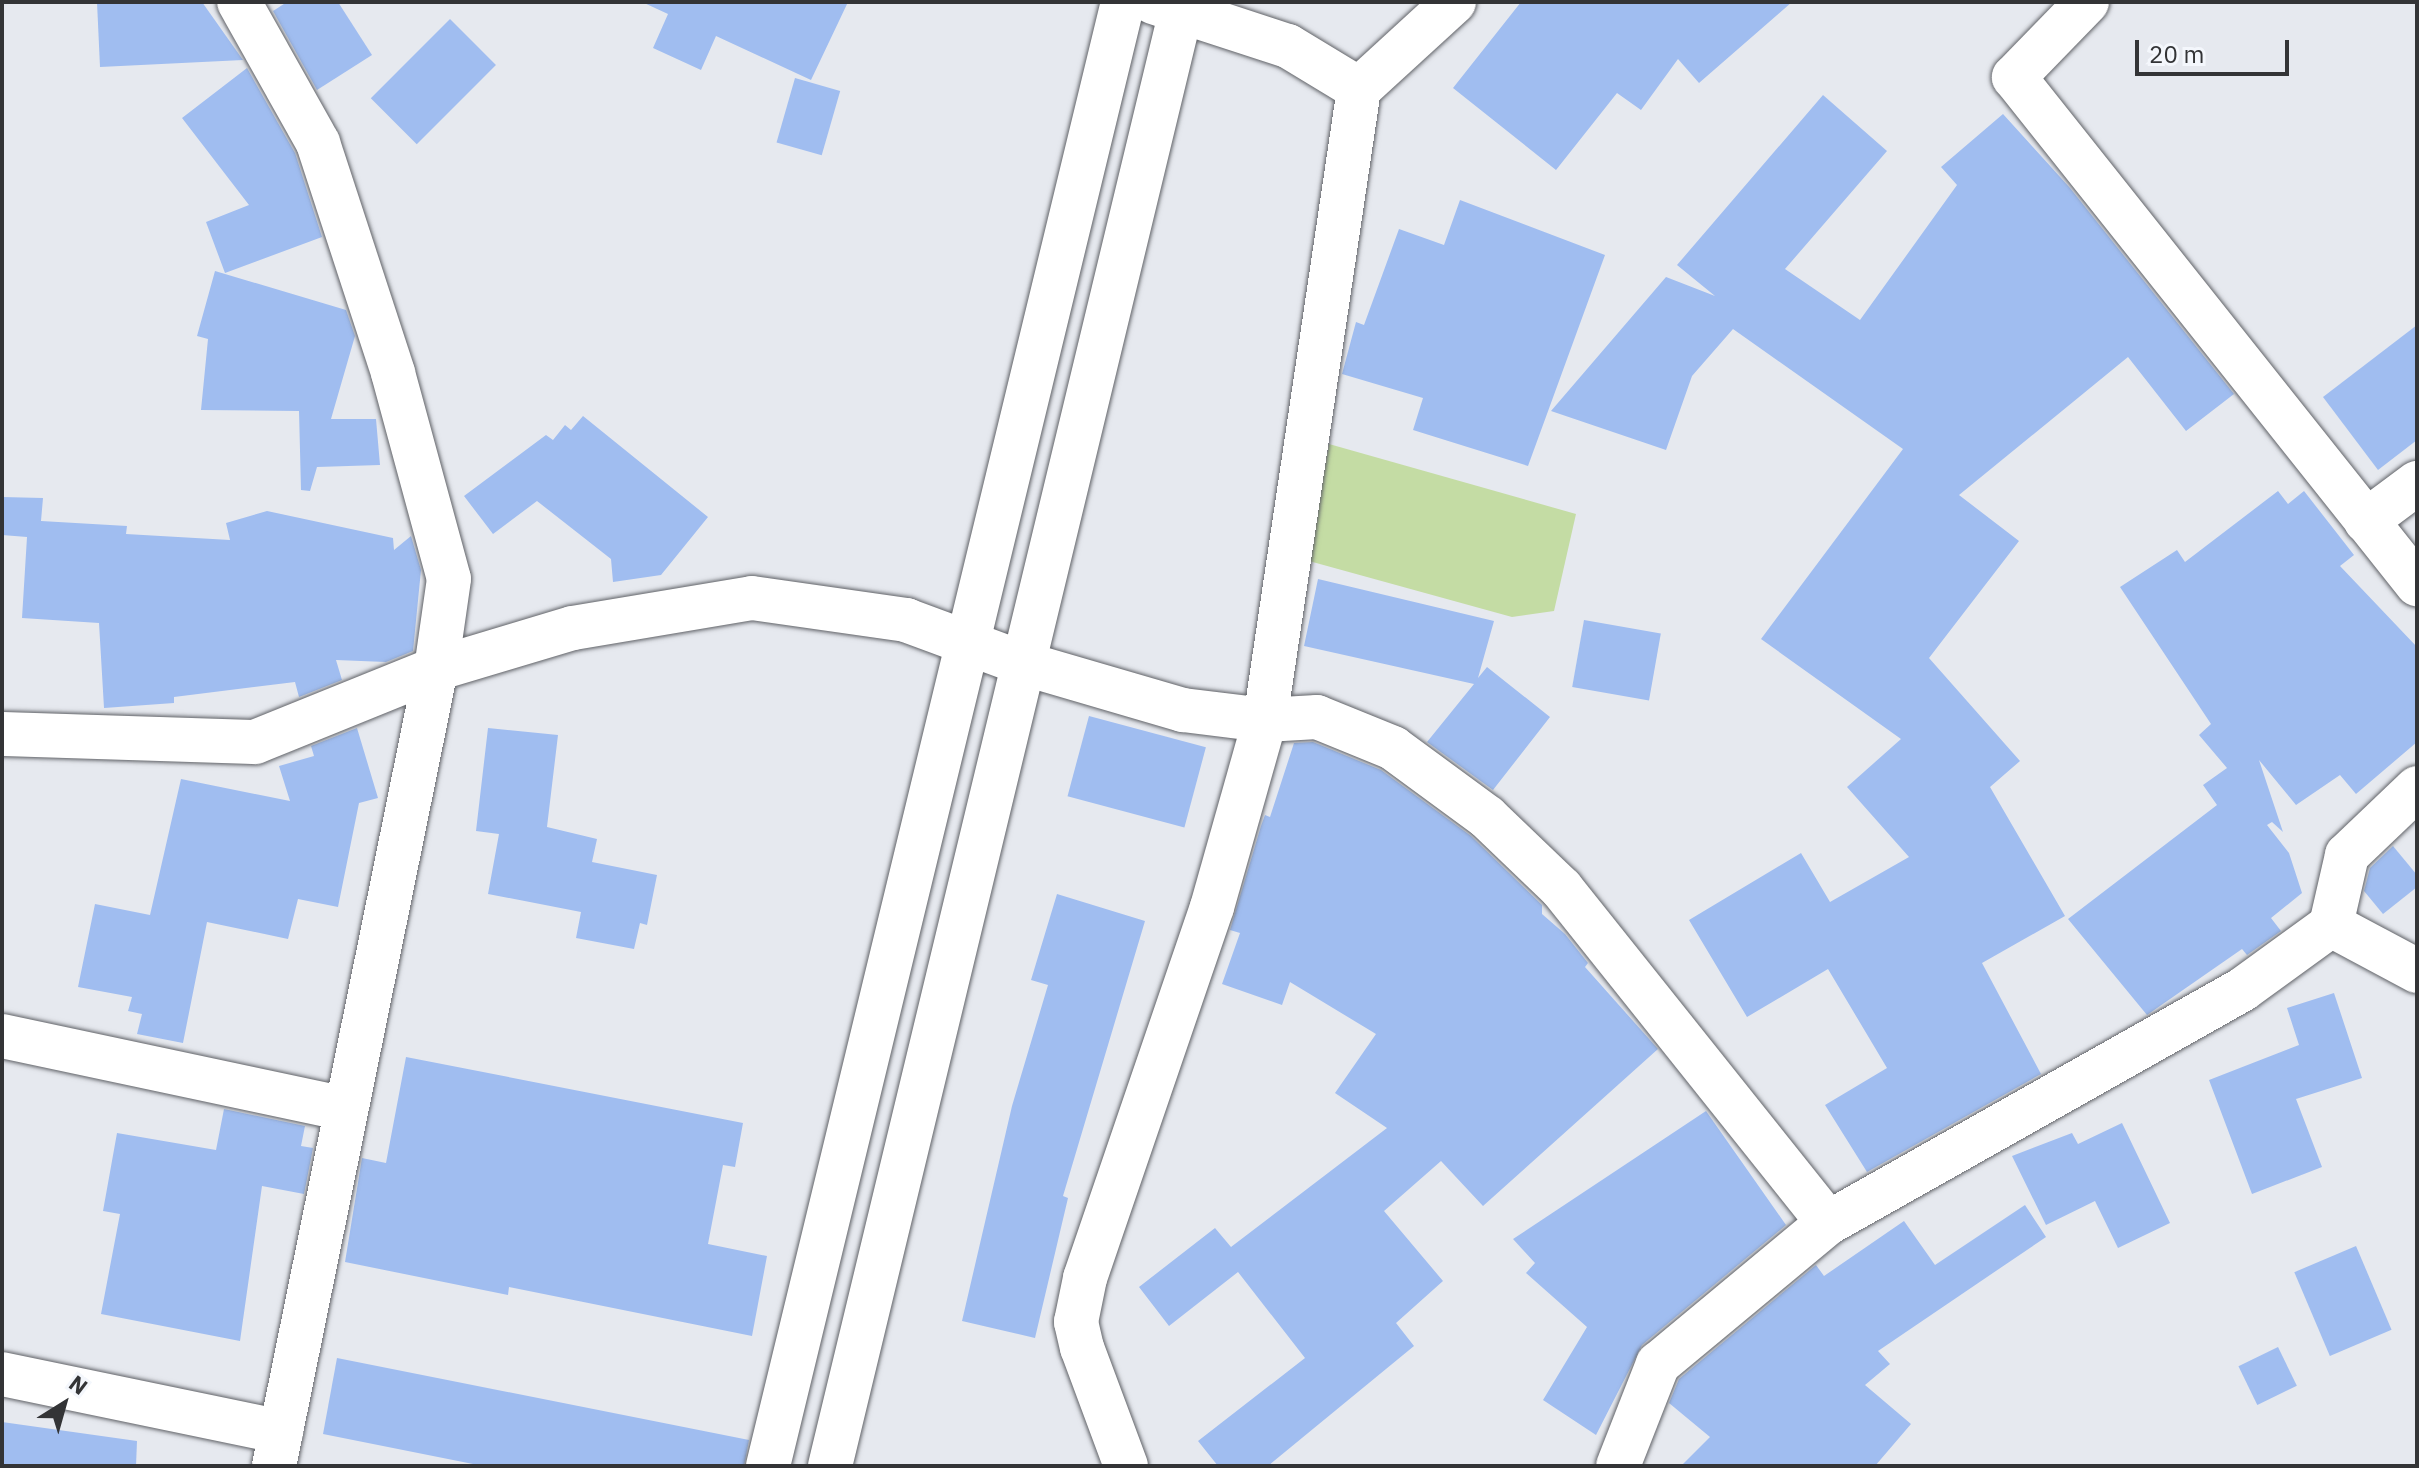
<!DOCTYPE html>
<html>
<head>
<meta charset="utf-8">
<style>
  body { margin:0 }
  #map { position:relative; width:2419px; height:1468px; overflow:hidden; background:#e6e9ef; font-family:"IBM Plex Sans",sans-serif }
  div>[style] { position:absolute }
  .green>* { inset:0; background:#c4dca4 }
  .building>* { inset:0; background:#a0bdf0; transform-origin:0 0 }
  .roads { filter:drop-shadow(0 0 2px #606267) drop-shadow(0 0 2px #606267) }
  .minor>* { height:44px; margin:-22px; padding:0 22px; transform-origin:22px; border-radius:22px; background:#fff }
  span { translate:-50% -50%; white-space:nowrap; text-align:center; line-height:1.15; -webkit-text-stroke:8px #f4f7fc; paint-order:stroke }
  .frame { position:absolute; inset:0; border:4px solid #333436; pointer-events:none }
  .north { position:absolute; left:24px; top:1364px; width:80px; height:80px; -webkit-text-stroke:6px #f4f7fc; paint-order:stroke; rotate:37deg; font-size:22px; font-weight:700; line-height:32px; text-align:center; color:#333436 }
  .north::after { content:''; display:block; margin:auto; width:28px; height:36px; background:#333436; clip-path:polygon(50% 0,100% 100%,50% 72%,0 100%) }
  .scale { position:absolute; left:2135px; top:40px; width:154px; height:36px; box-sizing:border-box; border:4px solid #333436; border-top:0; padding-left:10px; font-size:24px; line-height:28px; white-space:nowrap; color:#333436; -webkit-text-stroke:6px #f4f7fc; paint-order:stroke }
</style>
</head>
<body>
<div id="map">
  <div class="green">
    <div style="clip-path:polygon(1329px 444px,1576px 514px,1554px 611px,1512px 617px,1309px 561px)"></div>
  </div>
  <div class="building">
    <div style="clip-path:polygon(97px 2px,202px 2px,243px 60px,100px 67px)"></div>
    <div style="clip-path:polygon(287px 2px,338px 2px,372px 55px,317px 90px,273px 11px)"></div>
    <div style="clip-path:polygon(642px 2px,848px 2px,811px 80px,716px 36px,701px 70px,653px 48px,668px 14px)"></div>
    <div style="clip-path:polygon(1521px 2px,1792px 2px,1699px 83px,1678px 59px,1641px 110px,1617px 93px,1556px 170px,1453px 88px)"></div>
    <div style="left:450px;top:19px;width:65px;height:112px;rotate:45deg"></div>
    <div style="clip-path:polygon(247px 68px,295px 153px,322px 237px,225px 273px,206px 222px,249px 205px,182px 118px)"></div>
    <div style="left:795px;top:78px;width:47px;height:67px;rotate:16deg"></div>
    <div style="clip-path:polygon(1823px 95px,1887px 151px,1785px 269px,1860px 320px,1957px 185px,1941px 167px,2003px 114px,2070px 188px,2234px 394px,2186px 431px,2128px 357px,1959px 495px,2019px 541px,1929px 658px,2020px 761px,1990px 787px,2065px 916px,1982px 963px,2041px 1074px,1867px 1172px,1825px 1105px,1887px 1068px,1828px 969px,1747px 1017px,1689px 920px,1801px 853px,1830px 902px,1909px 857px,1847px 787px,1901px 739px,1761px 639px,1903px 449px,1733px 329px,1692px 376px,1666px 450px,1551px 411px,1666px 277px,1715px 296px,1677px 265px)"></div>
    <div style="clip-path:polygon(1460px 200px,1605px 255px,1528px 466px,1413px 430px,1423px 398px,1342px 374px,1356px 322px,1364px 325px,1399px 229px,1444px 245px)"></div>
    <div style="clip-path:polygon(215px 271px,346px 310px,355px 336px,331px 419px,376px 419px,380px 465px,317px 467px,310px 491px,301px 490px,299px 411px,201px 410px,208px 339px,197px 336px)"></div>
    <div style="clip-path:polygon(2417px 325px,2417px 440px,2378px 470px,2323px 397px)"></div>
    <div style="clip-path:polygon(583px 416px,708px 517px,661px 575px,613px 582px,611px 559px,537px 501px,493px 534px,464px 496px,546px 435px,553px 440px,565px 425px,571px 430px)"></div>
    <div style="clip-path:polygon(2278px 491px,2288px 504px,2304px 491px,2354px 555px,2340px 566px,2417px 647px,2417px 742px,2356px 794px,2340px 775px,2296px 805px,2259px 760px,2283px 832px,2272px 822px,2267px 825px,2289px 853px,2302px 893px,2271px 918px,2281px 931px,2247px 955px,2242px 949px,2147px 1015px,2068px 919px,2217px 805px,2203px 785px,2227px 768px,2199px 735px,2211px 724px,2120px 587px,2177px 550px,2185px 562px)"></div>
    <div style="clip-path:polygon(2px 497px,43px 498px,41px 521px,127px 526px,126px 534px,230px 540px,226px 523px,267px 511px,393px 538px,394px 550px,411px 536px,421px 570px,413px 651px,386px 662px,336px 660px,342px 680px,299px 697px,295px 682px,174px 697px,174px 703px,104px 708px,99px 623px,22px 618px,27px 537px,2px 535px)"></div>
    <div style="clip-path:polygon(1318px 579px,1494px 621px,1478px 678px,1487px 667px,1550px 717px,1493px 790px,1427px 742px,1474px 684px,1304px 646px)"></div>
    <div style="left:1584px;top:620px;width:78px;height:68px;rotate:10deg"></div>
    <div style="left:1089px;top:716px;width:121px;height:83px;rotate:15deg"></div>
    <div style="clip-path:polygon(357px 728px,378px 798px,359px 803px,338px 907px,298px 899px,288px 939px,207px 922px,183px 1043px,137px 1034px,142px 1014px,128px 1011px,132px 997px,78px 987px,95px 904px,150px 915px,181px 779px,290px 801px,279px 766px,314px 756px,311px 746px)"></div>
    <div style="clip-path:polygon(488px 728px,558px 735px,547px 827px,597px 839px,592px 862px,657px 875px,647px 925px,640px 923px,634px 949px,576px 938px,581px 912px,488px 894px,499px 834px,476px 831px)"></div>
    <div style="clip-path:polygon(1313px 742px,1381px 770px,1471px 836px,1542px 905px,1542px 914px,1565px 934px,1588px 963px,1585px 967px,1658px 1049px,1483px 1206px,1441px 1161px,1384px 1211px,1443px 1281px,1396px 1323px,1414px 1346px,1268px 1466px,1218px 1466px,1198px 1441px,1305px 1358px,1238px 1272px,1169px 1326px,1139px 1287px,1215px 1228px,1231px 1247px,1387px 1128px,1335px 1093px,1376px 1034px,1290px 982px,1282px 1005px,1222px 984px,1240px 933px,1230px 930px,1261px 826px,1265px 815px,1270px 817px,1294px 743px)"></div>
    <div style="clip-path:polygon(2393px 846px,2417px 875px,2417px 887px,2383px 914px,2364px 891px,2370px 868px)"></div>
    <div style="clip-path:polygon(1057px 894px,1145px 921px,1063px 1196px,1068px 1198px,1035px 1338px,962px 1321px,1012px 1106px,1048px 985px,1031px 980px)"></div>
    <div style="clip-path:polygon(2334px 993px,2362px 1078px,2296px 1099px,2322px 1167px,2252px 1194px,2209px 1080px,2299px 1045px,2287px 1008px)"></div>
    <div style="clip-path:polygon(406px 1057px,743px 1123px,735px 1167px,723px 1165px,708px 1244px,767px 1256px,752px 1336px,509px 1287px,508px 1295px,345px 1262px,362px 1158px,386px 1163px)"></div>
    <div style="clip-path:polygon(224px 1109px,305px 1126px,301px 1146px,313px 1148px,304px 1194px,262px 1186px,240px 1341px,101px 1314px,120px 1214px,103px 1211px,117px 1133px,216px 1150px)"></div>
    <div style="clip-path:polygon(1706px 1111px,1786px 1225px,1642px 1345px,1596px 1435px,1543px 1400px,1587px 1327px,1526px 1273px,1535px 1263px,1513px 1239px)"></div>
    <div style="clip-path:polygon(2122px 1123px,2170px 1223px,2118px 1248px,2095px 1201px,2046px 1225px,2012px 1156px,2072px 1133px,2078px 1144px)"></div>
    <div style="clip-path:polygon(2025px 1205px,2046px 1237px,1878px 1351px,1890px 1364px,1865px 1385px,1911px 1424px,1875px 1466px,1681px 1466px,1710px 1437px,1669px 1403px,1679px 1379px,1816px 1265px,1824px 1276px,1904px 1221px,1935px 1265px)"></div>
    <div style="left:2356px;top:1246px;width:91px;height:67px;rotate:67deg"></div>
    <div style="left:2278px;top:1347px;width:43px;height:44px;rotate:64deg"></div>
    <div style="clip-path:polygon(337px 1358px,749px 1440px,744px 1466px,483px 1466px,323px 1434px)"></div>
    <div style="clip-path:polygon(2px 1422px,137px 1441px,136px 1466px,2px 1466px)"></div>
  </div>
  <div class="roads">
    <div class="minor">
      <div style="left:239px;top:2px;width:162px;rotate:60.7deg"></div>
      <div style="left:318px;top:143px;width:242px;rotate:71.9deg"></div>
      <div style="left:393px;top:373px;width:213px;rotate:74.8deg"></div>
      <div style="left:449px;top:579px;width:91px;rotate:98.2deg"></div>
      <div style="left:436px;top:669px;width:813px;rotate:101.49deg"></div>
      <div style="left:1153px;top:2px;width:142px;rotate:18.1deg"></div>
      <div style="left:1288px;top:46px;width:83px;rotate:31.2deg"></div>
      <div style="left:2087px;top:2px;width:105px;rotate:134.2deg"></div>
      <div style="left:2014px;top:77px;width:648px;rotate:51.52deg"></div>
      <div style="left:2366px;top:521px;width:64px;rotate:-36.7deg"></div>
      <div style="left:2px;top:734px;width:253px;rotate:1.8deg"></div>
      <div style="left:255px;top:742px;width:195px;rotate:-22deg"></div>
      <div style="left:436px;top:669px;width:143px;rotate:-16.7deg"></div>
      <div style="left:573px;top:628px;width:181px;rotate:-9.5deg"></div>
      <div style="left:752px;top:598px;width:156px;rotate:8.1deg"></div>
      <div style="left:906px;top:620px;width:124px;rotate:20.3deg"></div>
      <div style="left:1022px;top:663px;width:168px;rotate:16.3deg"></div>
      <div style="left:1183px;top:710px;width:83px;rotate:7deg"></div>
      <div style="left:1265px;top:720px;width:52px;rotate:-3.3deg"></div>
      <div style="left:1317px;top:717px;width:82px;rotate:22.2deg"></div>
      <div style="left:1393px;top:748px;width:117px;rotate:36.3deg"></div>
      <div style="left:1487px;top:817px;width:103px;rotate:43.8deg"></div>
      <div style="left:1561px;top:888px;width:428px;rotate:51.4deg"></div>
      <div style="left:2331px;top:925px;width:98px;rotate:28.1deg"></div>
      <div style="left:2px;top:1036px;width:351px;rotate:12deg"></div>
      <div style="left:2px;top:1374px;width:285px;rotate:11.7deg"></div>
      <div style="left:768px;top:1466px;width:1506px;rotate:-76.37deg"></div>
      <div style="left:830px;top:1466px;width:1506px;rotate:-76.44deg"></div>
      <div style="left:1126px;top:1466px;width:126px;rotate:-110.4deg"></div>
      <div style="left:1082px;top:1348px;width:27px;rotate:-103deg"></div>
      <div style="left:1076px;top:1322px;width:45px;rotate:-78.4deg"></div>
      <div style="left:1085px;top:1278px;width:392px;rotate:-71.1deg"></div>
      <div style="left:1212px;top:907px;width:194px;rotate:-74.2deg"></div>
      <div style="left:1265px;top:720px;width:638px;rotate:-81.53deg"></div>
      <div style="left:1359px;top:89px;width:129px;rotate:-42.5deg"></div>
      <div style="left:1618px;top:1466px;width:110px;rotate:-68.6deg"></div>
      <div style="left:1658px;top:1364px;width:221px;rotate:-39.7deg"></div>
      <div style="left:1828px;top:1223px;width:476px;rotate:-29.4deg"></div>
      <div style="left:2243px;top:989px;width:109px;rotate:-36deg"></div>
      <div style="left:2331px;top:925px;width:72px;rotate:-77.1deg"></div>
      <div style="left:2347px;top:855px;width:97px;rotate:-43.7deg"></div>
    </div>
  </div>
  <div class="frame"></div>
  <div class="north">N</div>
  <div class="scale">20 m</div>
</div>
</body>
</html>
